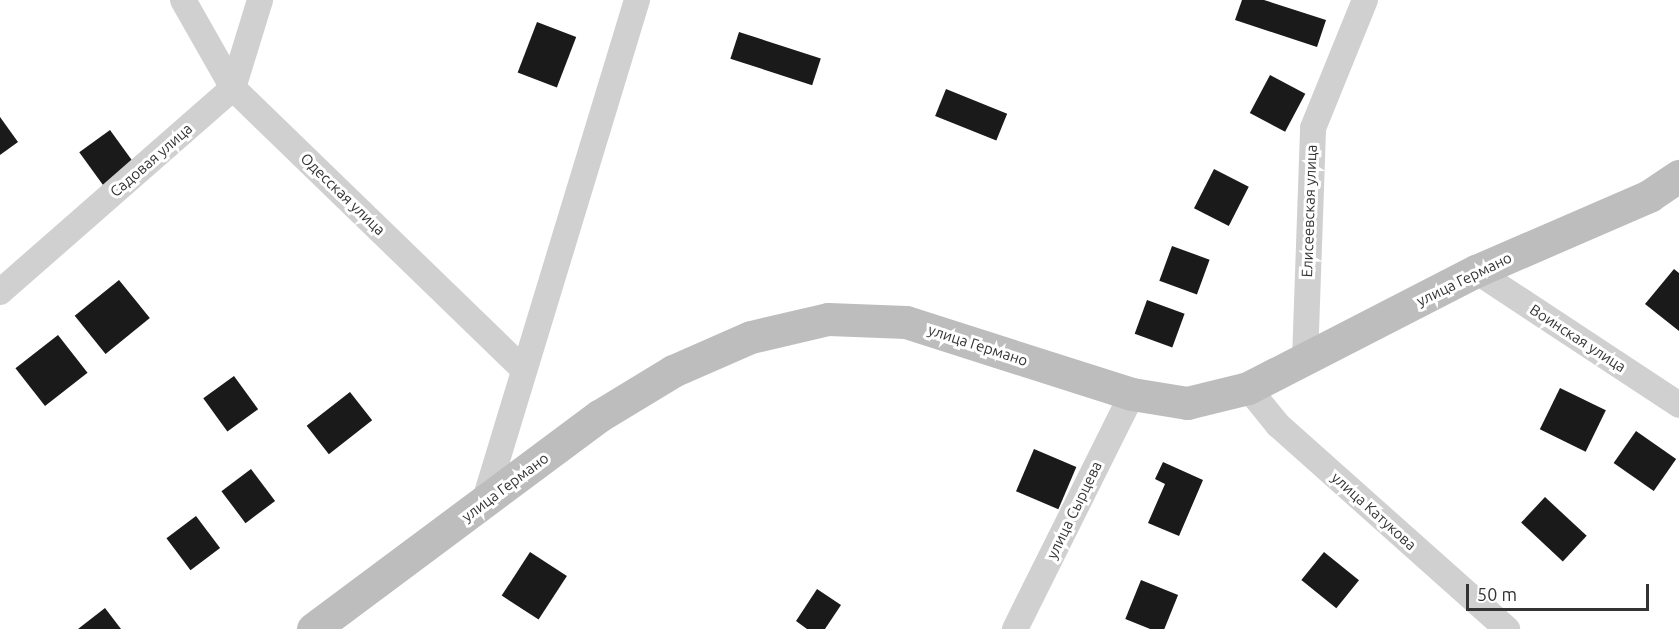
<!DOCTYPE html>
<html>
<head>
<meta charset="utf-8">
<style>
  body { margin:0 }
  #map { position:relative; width:1679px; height:629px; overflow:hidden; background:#fff; font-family:Ubuntu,sans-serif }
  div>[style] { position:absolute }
  .building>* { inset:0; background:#1a1a1a; transform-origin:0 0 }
  .street>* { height:26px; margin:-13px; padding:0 13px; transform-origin:13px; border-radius:13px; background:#d0d0d0 }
  .secondary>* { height:33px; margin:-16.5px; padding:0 16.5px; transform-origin:16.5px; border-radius:16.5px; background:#bdbdbd }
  span { translate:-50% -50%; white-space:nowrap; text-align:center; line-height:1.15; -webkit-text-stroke:6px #fff; paint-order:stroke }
  .street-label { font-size:15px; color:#333 }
  .scale { position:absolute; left:1466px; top:584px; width:183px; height:27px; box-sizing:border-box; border:3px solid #333; border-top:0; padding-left:8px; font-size:18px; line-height:21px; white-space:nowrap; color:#333; -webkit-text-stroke:4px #fff; paint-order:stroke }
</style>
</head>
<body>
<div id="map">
  <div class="building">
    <div style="clip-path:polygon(1242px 0,1264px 0,1326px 20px,1317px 47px,1235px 20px)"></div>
    <div style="left:537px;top:22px;width:42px;height:54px;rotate:21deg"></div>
    <div style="left:739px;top:32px;width:86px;height:28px;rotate:18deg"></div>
    <div style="left:1270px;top:75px;width:40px;height:43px;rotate:28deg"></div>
    <div style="left:946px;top:89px;width:66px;height:29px;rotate:22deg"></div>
    <div style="clip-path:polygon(0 117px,18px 142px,0 155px)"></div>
    <div style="left:110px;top:130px;width:41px;height:38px;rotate:54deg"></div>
    <div style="left:1214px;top:169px;width:39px;height:44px;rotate:27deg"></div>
    <div style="left:1172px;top:246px;width:40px;height:37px;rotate:20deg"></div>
    <div style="clip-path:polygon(1674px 269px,1679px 273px,1679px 331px,1645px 304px)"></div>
    <div style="left:119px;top:280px;width:49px;height:57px;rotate:51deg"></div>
    <div style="left:1147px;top:300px;width:40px;height:36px;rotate:20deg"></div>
    <div style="left:58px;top:335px;width:48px;height:54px;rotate:52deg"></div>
    <div style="left:234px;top:376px;width:41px;height:38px;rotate:54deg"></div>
    <div style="left:1560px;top:388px;width:51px;height:46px;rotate:26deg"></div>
    <div style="left:350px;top:392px;width:36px;height:55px;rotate:52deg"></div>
    <div style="left:1636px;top:431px;width:49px;height:39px;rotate:35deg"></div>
    <div style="left:1034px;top:449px;width:46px;height:46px;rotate:23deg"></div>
    <div style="clip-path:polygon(1163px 462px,1203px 480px,1179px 536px,1148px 523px,1165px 484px,1155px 479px)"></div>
    <div style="left:251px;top:469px;width:40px;height:37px;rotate:53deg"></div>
    <div style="left:1545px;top:497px;width:57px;height:35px;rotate:43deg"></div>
    <div style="left:196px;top:516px;width:40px;height:37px;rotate:53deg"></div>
    <div style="left:530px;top:552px;width:44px;height:52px;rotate:33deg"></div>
    <div style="left:1324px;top:552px;width:45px;height:36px;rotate:39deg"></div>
    <div style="left:1141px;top:580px;width:40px;height:42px;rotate:22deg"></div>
    <div style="clip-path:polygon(817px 589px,841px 605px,825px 629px,807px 629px,796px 621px)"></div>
    <div style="clip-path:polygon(105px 608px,121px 629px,78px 629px)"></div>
  </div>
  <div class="street">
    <div style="left:183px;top:0;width:101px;rotate:60.4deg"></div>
    <div style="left:233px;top:88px;width:405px;rotate:44.1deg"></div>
    <div style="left:1476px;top:271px;width:243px;rotate:33.4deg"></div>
    <div style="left:0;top:292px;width:310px;rotate:-41.2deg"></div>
    <div style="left:233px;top:88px;width:92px;rotate:-72.9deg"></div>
    <div style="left:1305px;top:360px;width:232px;rotate:-88deg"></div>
    <div style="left:1313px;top:128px;width:138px;rotate:-67.9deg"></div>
    <div style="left:1248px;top:388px;width:48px;rotate:51deg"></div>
    <div style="left:1278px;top:425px;width:307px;rotate:41.7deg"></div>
    <div style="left:484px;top:503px;width:526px;rotate:-73.08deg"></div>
    <div style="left:1015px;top:629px;width:263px;rotate:-63.5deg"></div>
  </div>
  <div class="secondary">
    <div style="left:313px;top:629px;width:357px;rotate:-36.7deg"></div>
    <div style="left:599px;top:416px;width:87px;rotate:-31.3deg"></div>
    <div style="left:673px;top:371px;width:85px;rotate:-23.6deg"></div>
    <div style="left:751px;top:337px;width:79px;rotate:-13.2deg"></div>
    <div style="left:828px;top:319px;width:78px;rotate:2.2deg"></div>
    <div style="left:906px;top:322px;width:237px;rotate:17.7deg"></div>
    <div style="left:1132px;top:394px;width:56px;rotate:9.3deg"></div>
    <div style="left:1187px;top:403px;width:63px;rotate:-13.8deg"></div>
    <div style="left:1248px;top:388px;width:256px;rotate:-27.2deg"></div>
    <div style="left:1476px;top:271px;width:189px;rotate:-23.4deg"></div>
    <div style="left:1649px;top:196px;width:36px;rotate:-34deg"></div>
  </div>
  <div class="street-label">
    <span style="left:151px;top:160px;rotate:-41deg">Садовая улица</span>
    <span style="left:343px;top:194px;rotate:44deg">Одесская улица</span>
    <span style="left:1309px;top:211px;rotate:-88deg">Елисеевская улица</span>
    <span style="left:1464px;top:279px;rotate:-26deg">улица Германо</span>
    <span style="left:1578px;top:338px;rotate:33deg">Воинская улица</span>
    <span style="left:978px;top:345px;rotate:18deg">улица Германо</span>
    <span style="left:505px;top:487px;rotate:-37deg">улица Германо</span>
    <span style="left:1074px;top:510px;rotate:-64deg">улица Сырцева</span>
    <span style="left:1374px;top:511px;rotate:42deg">улица Катукова</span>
  </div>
  <div class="scale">50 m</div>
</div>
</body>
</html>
